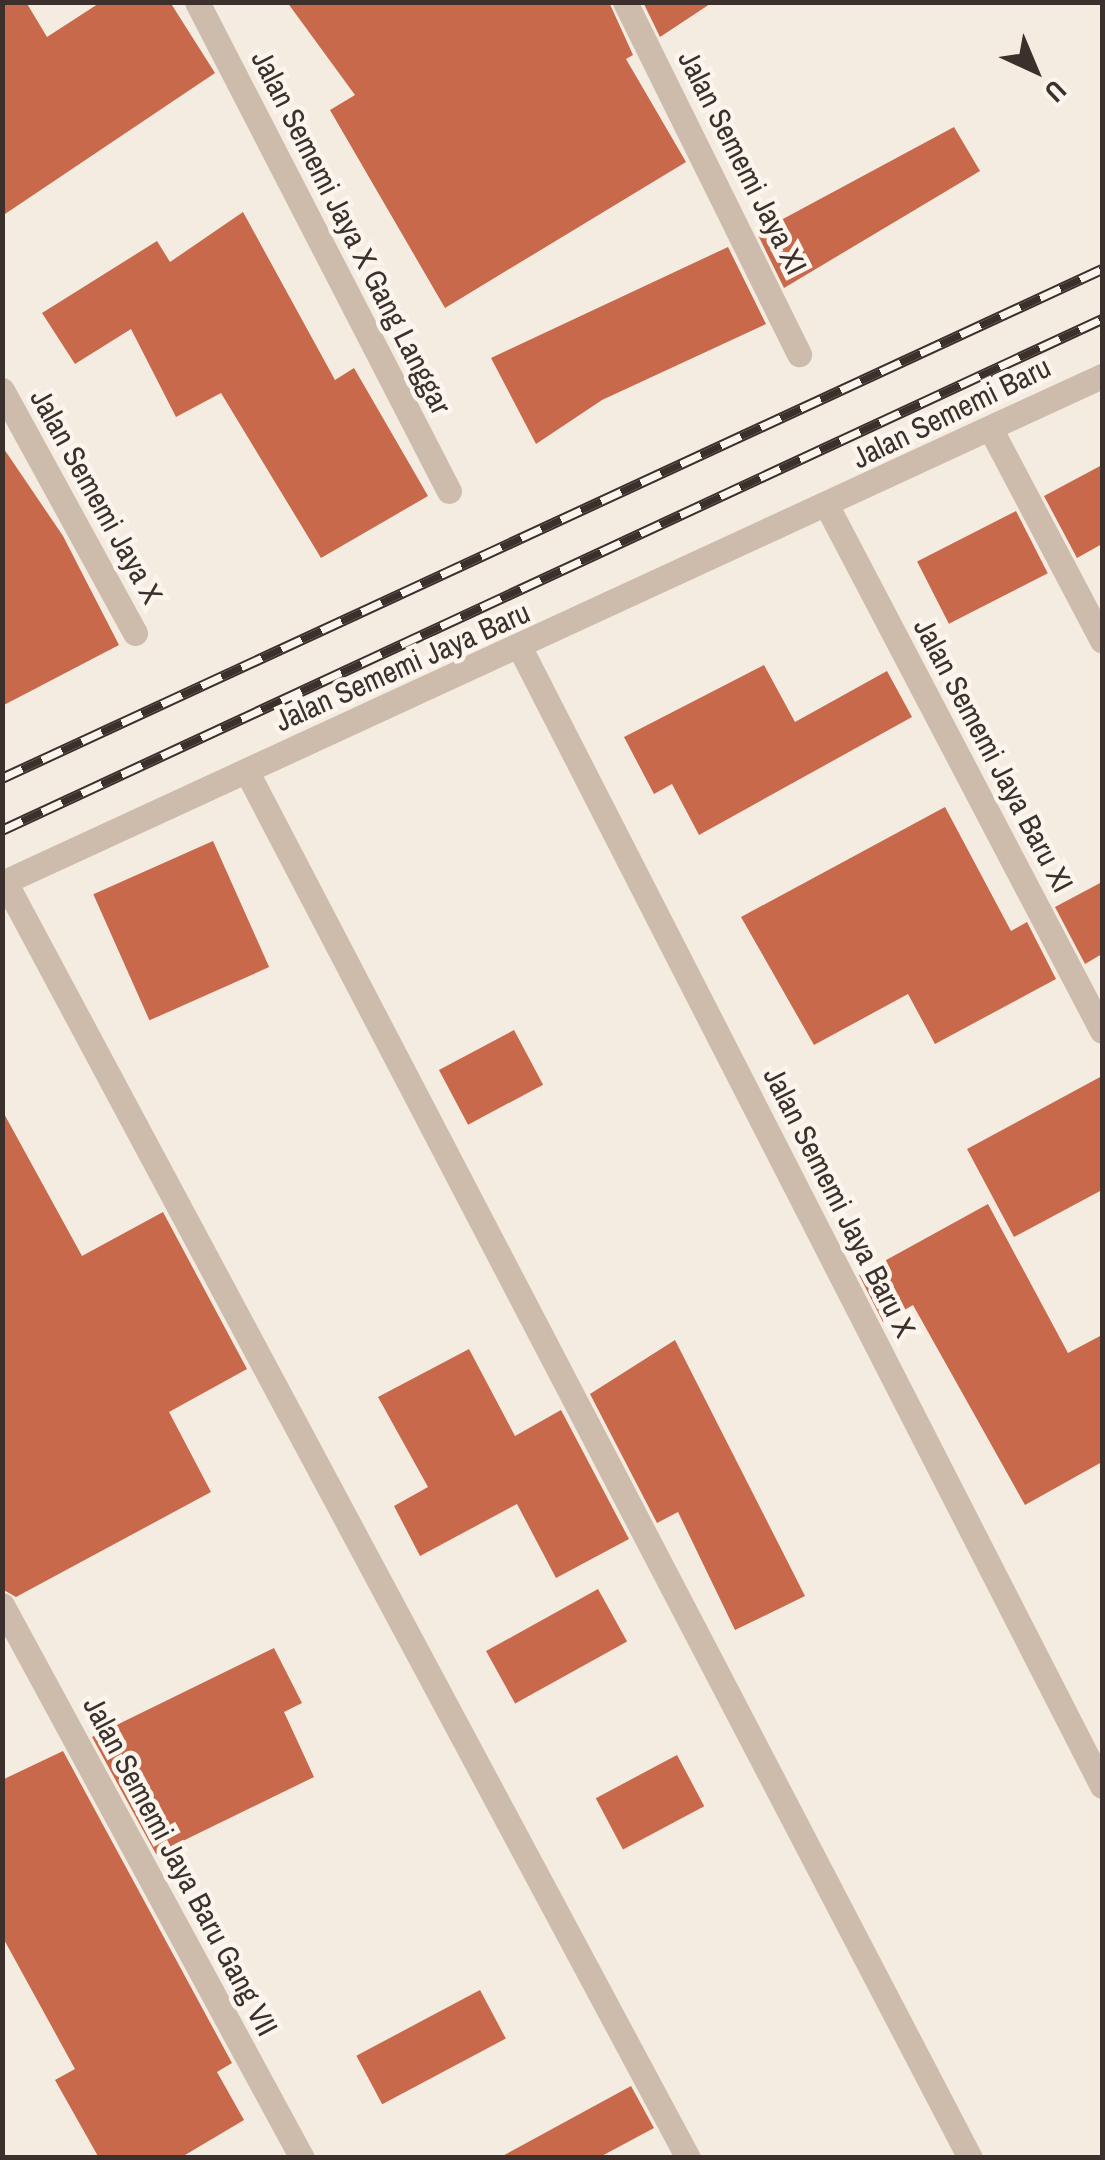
<!DOCTYPE html>
<html>
<head>
<meta charset="utf-8">
<style>
  body { margin:0 }
  #map { position:relative; width:1105px; height:2160px; overflow:hidden; background:#f4ebe1; font-family:"Archivo Narrow",sans-serif }
  div>[style] { position:absolute }
  .building>* { inset:0; background:#c8694b; transform-origin:0 0 }
  .street>* { height:25px; margin:-12.5px; padding:0 12.5px; transform-origin:12.5px; border-radius:12.5px; background:#cdbbac }
  .rail>* { height:11px; margin-top:-5.5px; transform-origin:0; background:repeating-linear-gradient(90deg,#fbf5ee 0 22px,#3b302b 0 44px); box-sizing:border-box; border-block:2px solid #3b302b }
  span { translate:-50% -50%; white-space:nowrap; text-align:center; line-height:1.15; -webkit-text-stroke:9px #fbf5ee; paint-order:stroke }
  .street-label { font-size:30px; color:#3b302b }
  .frame { position:absolute; inset:0; border:5px solid #3b302b; pointer-events:none }
  .north { position:absolute; left:985px; top:20px; width:100px; height:100px; -webkit-text-stroke:8px #fbf5ee; paint-order:stroke; rotate:136deg; font-size:28px; font-weight:700; line-height:40px; text-align:center; color:#3b302b }
  .north::after { content:''; display:block; margin:auto; width:35px; height:45px; background:#3b302b; clip-path:polygon(50% 0,100% 100%,50% 72%,0 100%) }
</style>
</head>
<body>
<div id="map">
  <div class="building">
    <div style="clip-path:polygon(2px 2px,26px 2px,47px 37px,101px 2px,170px 2px,215px 73px,2px 216px)"></div>
    <div style="clip-path:polygon(287px 2px,609px 2px,633px 55px,626px 59px,686px 162px,445px 308px,330px 110px,355px 95px)"></div>
    <div style="clip-path:polygon(643px 2px,713px 2px,660px 37px)"></div>
    <div style="clip-path:polygon(954px 127px,980px 171px,784px 288px,757px 233px)"></div>
    <div style="clip-path:polygon(243px 212px,335px 380px,354px 368px,428px 496px,321px 558px,221px 393px,176px 417px,131px 329px,75px 364px,42px 313px,157px 241px,170px 262px)"></div>
    <div style="clip-path:polygon(728px 247px,766px 324px,602px 400px,536px 444px,491px 358px)"></div>
    <div style="clip-path:polygon(2px 446px,63px 536px,119px 645px,2px 706px)"></div>
    <div style="clip-path:polygon(1102px 465px,1102px 544px,1077px 558px,1044px 496px)"></div>
    <div style="left:1016px;top:511px;width:70px;height:111px;rotate:63deg"></div>
    <div style="clip-path:polygon(764px 665px,795px 722px,887px 671px,912px 717px,699px 835px,672px 784px,654px 794px,624px 737px)"></div>
    <div style="clip-path:polygon(945px 807px,1011px 931px,1027px 922px,1056px 979px,935px 1044px,908px 994px,814px 1045px,741px 917px)"></div>
    <div style="left:213px;top:841px;width:138px;height:131px;rotate:66deg"></div>
    <div style="clip-path:polygon(1102px 882px,1102px 954px,1085px 964px,1055px 907px)"></div>
    <div style="left:514px;top:1030px;width:62px;height:85px;rotate:62deg"></div>
    <div style="clip-path:polygon(1102px 1076px,1102px 1190px,1014px 1237px,967px 1149px)"></div>
    <div style="clip-path:polygon(2px 1110px,82px 1256px,163px 1212px,247px 1369px,169px 1412px,211px 1492px,16px 1597px,2px 1589px)"></div>
    <div style="clip-path:polygon(988px 1204px,1068px 1353px,1102px 1335px,1102px 1462px,1025px 1505px,913px 1305px,883px 1322px,859px 1275px)"></div>
    <div style="clip-path:polygon(675px 1340px,805px 1596px,735px 1630px,678px 1512px,657px 1523px,590px 1394px)"></div>
    <div style="clip-path:polygon(469px 1349px,515px 1436px,561px 1410px,629px 1539px,556px 1578px,517px 1504px,420px 1556px,394px 1506px,428px 1487px,378px 1397px)"></div>
    <div style="left:598px;top:1589px;width:60px;height:128px;rotate:61deg"></div>
    <div style="clip-path:polygon(274px 1648px,302px 1703px,284px 1712px,314px 1777px,156px 1854px,92px 1737px)"></div>
    <div style="clip-path:polygon(63px 1751px,232px 2063px,217px 2072px,244px 2120px,180px 2158px,99px 2158px,55px 2080px,75px 2069px,2px 1936px,2px 1780px)"></div>
    <div style="left:677px;top:1755px;width:58px;height:92px;rotate:62deg"></div>
    <div style="left:480px;top:1990px;width:55px;height:140px;rotate:62deg"></div>
    <div style="clip-path:polygon(631px 2086px,654px 2128px,598px 2158px,499px 2158px)"></div>
  </div>
  <div class="street">
    <div style="left:197px;top:2px;width:550px;rotate:62.74deg"></div>
    <div style="left:625px;top:2px;width:393px;rotate:63.7deg"></div>
    <div style="left:2px;top:390px;width:277px;rotate:61.3deg"></div>
    <div style="left:990px;top:428px;width:240px;rotate:62.2deg"></div>
    <div style="left:828px;top:508px;width:590px;rotate:62.35deg"></div>
    <div style="left:520px;top:648px;width:1278px;rotate:62.91deg"></div>
    <div style="left:247px;top:772px;width:1563px;rotate:62.45deg"></div>
    <div style="left:5px;top:882px;width:1447px;rotate:61.84deg"></div>
    <div style="left:2px;top:883px;width:1211px;rotate:-24.75deg"></div>
    <div style="left:2px;top:1605px;width:629px;rotate:61.52deg"></div>
  </div>
  <div class="rail">
    <div style="left:2px;top:778px;width:1212px;rotate:-24.83deg"></div>
    <div style="left:2px;top:830px;width:1213px;rotate:-24.92deg"></div>
  </div>
  <div class="street-label">
    <span style="left:743px;top:162px;rotate:63deg">Jalan Sememi Jaya XI</span>
    <span style="left:352px;top:232px;rotate:63deg">Jalan Sememi Jaya X Gang Langgar</span>
    <span style="left:951px;top:412px;rotate:-26deg">Jalan Sememi Baru</span>
    <span style="left:97px;top:496px;rotate:61deg">Jalan Sememi Jaya X</span>
    <span style="left:402px;top:666px;rotate:-24deg">Jalan Sememi Jaya Baru</span>
    <span style="left:994px;top:755px;rotate:62deg">Jalan Sememi Jaya Baru XI</span>
    <span style="left:840px;top:1202px;rotate:63deg">Jalan Sememi Jaya Baru X</span>
    <span style="left:181px;top:1866px;rotate:62deg">Jalan Sememi Jaya Baru Gang VII</span>
  </div>
  <div class="frame"></div>
  <div class="north">U</div>
</div>
</body>
</html>
